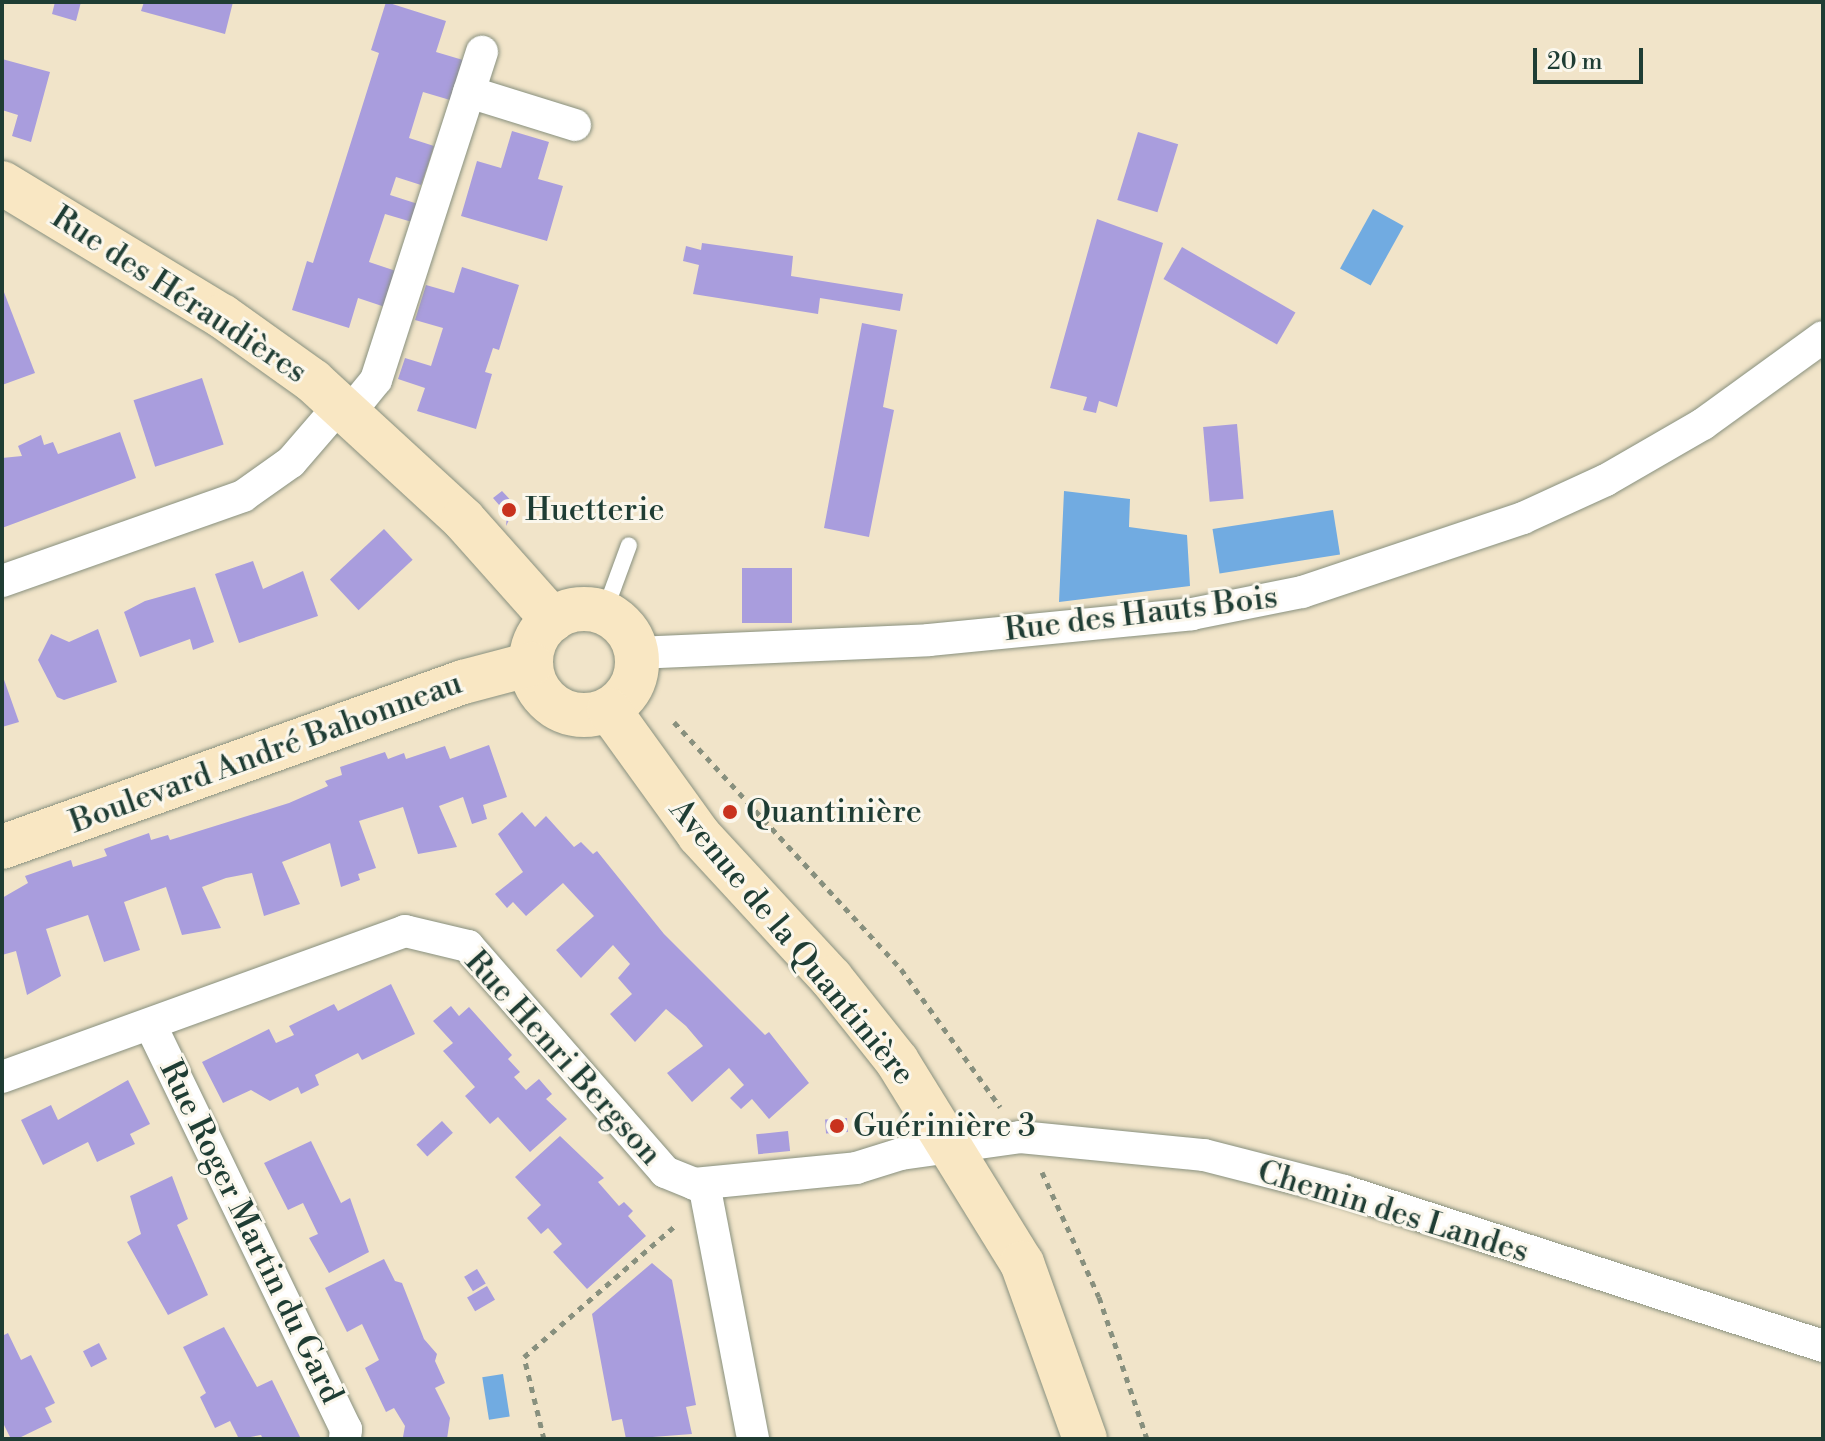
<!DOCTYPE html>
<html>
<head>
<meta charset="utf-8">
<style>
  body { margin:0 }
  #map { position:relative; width:1825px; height:1441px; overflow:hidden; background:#f1e4c9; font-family:"Libre Bodoni",serif }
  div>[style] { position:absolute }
  .water>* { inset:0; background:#71abe1; transform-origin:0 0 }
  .building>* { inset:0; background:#a99ddd; transform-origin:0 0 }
  .path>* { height:5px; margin-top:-2.5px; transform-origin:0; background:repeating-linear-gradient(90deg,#88907e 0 6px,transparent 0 12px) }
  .roads { filter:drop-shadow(0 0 2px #88907e) drop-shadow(0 0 2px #88907e) }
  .lane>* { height:16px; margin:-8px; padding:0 8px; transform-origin:8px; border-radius:8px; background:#fff }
  .street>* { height:32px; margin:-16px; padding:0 16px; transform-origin:16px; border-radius:16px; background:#fff }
  .secondary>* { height:44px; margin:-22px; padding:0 22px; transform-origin:22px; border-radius:22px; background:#f9e7c3 }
  .secondary>.ring { margin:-22px; padding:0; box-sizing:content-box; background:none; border:44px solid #f9e7c3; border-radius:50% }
  .dots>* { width:22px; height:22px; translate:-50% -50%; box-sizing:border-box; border:4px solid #fbf7ec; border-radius:50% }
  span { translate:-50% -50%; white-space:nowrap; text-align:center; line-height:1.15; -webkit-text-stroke:6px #fbf7ec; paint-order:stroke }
  .street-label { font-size:32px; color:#1f3d34 }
  .poi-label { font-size:32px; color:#1f3d34 }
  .left { translate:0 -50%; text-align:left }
  .frame { position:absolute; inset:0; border:4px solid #1f3d34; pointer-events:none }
  .scale { position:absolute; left:1533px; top:48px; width:110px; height:36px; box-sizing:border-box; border:4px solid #1f3d34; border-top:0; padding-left:10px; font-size:24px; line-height:28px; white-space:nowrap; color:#1f3d34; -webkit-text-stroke:6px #fbf7ec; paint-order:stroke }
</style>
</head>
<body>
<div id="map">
  <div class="water">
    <div style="left:1373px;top:209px;width:35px;height:68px;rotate:29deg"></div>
    <div style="clip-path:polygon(1064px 491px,1130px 499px,1129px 527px,1187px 535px,1190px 586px,1059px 602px)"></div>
    <div style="left:1333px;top:510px;width:45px;height:122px;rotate:81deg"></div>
    <div style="left:503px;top:1374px;width:43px;height:21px;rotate:81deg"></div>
  </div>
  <div class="building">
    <div style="clip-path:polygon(55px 2px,81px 2px,76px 21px,52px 14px)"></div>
    <div style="clip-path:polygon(144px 2px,233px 2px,225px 34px,141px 11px)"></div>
    <div style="clip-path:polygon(386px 2px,446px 21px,436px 52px,463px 60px,450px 100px,423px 92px,409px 138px,434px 146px,428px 165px,421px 185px,396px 177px,390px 195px,418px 204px,412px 222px,385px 214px,369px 262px,396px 271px,385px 307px,358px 298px,349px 328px,292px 310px,307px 261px,313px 263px,379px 53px,371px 50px)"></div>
    <div style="clip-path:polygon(2px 59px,50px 72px,31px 142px,12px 136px,18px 115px,2px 110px)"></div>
    <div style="clip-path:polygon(512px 131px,549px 142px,538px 179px,563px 186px,547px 241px,461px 216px,477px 161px,501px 168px)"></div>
    <div style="left:1138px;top:132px;width:42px;height:71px;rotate:17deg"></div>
    <div style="clip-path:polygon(1097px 219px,1163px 243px,1117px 407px,1099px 401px,1096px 413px,1083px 410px,1087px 397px,1050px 388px)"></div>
    <div style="clip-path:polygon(702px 243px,793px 256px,791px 276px,903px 294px,900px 311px,820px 298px,818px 314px,693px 294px,699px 265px,683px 261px,686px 246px,701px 250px)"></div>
    <div style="left:1182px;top:247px;width:131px;height:37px;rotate:30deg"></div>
    <div style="clip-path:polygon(462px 267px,519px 285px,499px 350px,493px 348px,485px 372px,492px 374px,476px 429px,417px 411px,425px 388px,398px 379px,405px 358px,431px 366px,443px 328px,415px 320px,426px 285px,454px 293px)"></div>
    <div style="clip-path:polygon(2px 287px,35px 373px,2px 385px)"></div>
    <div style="clip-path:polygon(862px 323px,897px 330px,883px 407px,894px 410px,869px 537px,824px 528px)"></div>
    <div style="left:202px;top:378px;width:70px;height:72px;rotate:72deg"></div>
    <div style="left:1237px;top:424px;width:75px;height:34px;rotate:85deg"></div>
    <div style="clip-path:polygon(120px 432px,136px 478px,2px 528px,2px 458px,22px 456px,18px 446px,41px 435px,44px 445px,53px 442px,58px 454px)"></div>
    <div style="clip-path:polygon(502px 491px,516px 506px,506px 526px,507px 514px,493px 498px)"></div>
    <div style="left:384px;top:529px;width:42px;height:74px;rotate:47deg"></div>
    <div style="clip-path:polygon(253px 561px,263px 589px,303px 571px,318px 616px,239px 643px,215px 574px)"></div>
    <div style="left:742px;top:568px;width:50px;height:55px"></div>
    <div style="clip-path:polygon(195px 587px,214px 642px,193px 650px,190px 639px,140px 657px,124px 612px,145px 601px)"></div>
    <div style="clip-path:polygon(98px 629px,117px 682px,64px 700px,57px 697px,38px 660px,51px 634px,69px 642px)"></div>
    <div style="clip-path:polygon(2px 674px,19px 722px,2px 727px)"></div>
    <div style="clip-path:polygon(489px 745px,507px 797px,483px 805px,487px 819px,472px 824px,463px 797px,439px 806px,457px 847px,418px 854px,403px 807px,359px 821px,376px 868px,358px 874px,360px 880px,341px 887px,330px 843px,282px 862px,300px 904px,264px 916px,252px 873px,226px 878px,202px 887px,221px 928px,182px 935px,166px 887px,124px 902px,140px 950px,104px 962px,88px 915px,46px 929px,61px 976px,27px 995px,16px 951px,2px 955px,2px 898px,28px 883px,25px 876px,71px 860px,73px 867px,107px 856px,104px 849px,149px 833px,151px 840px,168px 835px,170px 840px,289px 803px,328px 786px,325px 781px,342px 775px,340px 767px,385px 752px,388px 759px,404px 753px,406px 759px,445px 746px,450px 759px)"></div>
    <div style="clip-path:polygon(522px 812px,535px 827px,546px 816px,574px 847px,581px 842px,593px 854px,597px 851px,664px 934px,765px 1035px,769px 1032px,809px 1083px,769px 1119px,752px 1099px,741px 1109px,730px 1098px,744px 1085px,729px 1068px,692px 1102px,667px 1073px,703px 1046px,686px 1026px,666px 1009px,635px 1042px,610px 1014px,632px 994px,618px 978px,630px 964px,613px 945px,581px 978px,556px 950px,594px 916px,563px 883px,526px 916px,513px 902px,507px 908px,495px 894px,523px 872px,498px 834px)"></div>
    <div style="clip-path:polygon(391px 984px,415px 1034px,362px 1060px,358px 1053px,315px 1075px,319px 1085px,301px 1094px,298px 1087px,270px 1101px,251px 1090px,223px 1103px,202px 1062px,269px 1029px,276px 1043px,294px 1035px,289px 1026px,334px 1004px,338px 1011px)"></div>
    <div style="clip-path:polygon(451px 1006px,459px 1016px,469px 1007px,512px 1055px,508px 1059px,520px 1072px,514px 1077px,526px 1090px,539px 1079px,552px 1094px,546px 1099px,567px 1119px,530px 1152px,498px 1117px,490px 1124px,465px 1096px,475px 1087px,443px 1051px,453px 1043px,433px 1021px)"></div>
    <div style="clip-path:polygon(128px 1080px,150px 1124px,130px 1134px,135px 1144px,97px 1162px,88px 1142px,43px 1165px,21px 1120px,51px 1105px,58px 1120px)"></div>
    <div style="left:847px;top:1118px;width:14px;height:22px;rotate:86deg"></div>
    <div style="left:442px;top:1121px;width:16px;height:35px;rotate:47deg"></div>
    <div style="left:788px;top:1131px;width:20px;height:32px;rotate:84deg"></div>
    <div style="clip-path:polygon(560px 1136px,604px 1178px,598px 1182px,619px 1206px,624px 1202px,633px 1211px,628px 1216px,646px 1236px,587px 1289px,553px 1252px,562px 1244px,548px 1228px,541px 1234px,527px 1218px,541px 1205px,515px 1177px)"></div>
    <div style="clip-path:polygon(311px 1141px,341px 1203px,350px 1198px,369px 1252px,329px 1273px,309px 1238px,318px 1234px,303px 1203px,288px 1210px,264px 1163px)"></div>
    <div style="clip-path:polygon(172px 1176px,188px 1219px,177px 1225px,208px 1295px,168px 1315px,127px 1242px,141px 1234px,130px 1196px)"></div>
    <div style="clip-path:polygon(384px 1259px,395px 1281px,402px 1283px,424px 1339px,437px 1354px,435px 1361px,445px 1383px,435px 1388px,450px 1418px,447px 1439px,403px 1437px,405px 1426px,394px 1408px,386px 1412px,365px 1368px,379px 1360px,362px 1324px,347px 1332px,325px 1288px)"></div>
    <div style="clip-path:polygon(652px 1263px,672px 1280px,696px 1405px,686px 1407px,692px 1434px,626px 1439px,622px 1419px,612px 1421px,592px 1314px)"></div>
    <div style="left:477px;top:1269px;width:17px;height:15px;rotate:59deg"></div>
    <div style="left:487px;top:1286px;width:16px;height:23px;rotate:60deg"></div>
    <div style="clip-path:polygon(224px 1327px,257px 1387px,272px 1380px,301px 1439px,263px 1439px,261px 1435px,239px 1439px,230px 1421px,215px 1428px,200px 1397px,206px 1393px,183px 1347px)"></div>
    <div style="clip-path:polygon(8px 1333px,21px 1360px,31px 1355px,55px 1403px,45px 1408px,52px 1422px,17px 1439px,11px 1439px,2px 1421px,2px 1336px)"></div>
    <div style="left:99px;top:1343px;width:18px;height:18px;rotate:63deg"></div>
  </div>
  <div class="path">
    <div style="left:674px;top:722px;width:335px;rotate:47.4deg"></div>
    <div style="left:901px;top:969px;width:170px;rotate:54.3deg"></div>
    <div style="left:1042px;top:1172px;width:137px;rotate:65.5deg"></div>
    <div style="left:1099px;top:1297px;width:150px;rotate:71.3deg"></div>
    <div style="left:544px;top:1439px;width:84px;rotate:-103.7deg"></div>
    <div style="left:524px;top:1357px;width:203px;rotate:-41deg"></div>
  </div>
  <div class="roads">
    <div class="lane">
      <div style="left:604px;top:613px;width:72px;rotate:-69.8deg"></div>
    </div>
    <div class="street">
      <div style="left:469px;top:92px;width:111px;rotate:17.3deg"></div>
      <div style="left:350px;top:412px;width:41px;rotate:-50.9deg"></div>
      <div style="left:376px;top:380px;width:345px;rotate:-72.1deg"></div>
      <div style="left:2px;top:581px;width:256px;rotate:-19.4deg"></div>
      <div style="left:243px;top:496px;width:59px;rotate:-35.3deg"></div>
      <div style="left:291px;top:462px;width:77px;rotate:-49.2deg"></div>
      <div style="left:636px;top:653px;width:293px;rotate:-2.5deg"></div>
      <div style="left:929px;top:640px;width:264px;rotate:-5.6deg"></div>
      <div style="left:1192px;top:614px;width:112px;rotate:-11.3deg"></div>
      <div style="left:1302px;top:592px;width:233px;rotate:-18.5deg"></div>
      <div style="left:1523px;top:518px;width:91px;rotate:-24.6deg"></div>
      <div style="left:1606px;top:480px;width:112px;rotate:-30deg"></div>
      <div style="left:1703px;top:424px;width:148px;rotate:-35.9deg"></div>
      <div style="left:151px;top:1026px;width:448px;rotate:64.2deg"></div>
      <div style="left:346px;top:1429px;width:10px;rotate:96deg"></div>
      <div style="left:2px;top:1077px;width:429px;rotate:-19.9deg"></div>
      <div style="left:405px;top:931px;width:65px;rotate:13.4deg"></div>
      <div style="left:468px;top:946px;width:300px;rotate:48.9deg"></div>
      <div style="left:665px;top:1172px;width:31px;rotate:22deg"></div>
      <div style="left:694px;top:1184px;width:163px;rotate:-5.6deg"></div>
      <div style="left:856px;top:1168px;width:47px;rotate:-17.3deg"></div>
      <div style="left:901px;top:1154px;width:120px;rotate:-8.1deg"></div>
      <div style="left:1020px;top:1137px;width:185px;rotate:5.6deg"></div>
      <div style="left:1204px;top:1155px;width:145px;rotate:14.4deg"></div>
      <div style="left:1344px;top:1191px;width:503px;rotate:17.93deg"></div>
      <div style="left:704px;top:1184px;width:260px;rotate:79.1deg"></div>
    </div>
    <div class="secondary">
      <div style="left:2px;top:183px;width:257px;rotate:31.2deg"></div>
      <div style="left:222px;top:316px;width:112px;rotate:35.5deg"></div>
      <div style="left:313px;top:381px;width:204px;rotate:42.6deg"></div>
      <div style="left:463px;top:519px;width:135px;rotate:48.3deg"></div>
      <div class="ring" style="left:531px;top:609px;width:62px;height:62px"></div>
      <div style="left:609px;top:710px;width:154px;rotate:54.2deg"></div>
      <div style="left:699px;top:835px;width:195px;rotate:47.3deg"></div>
      <div style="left:831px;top:978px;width:106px;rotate:51.5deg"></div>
      <div style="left:897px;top:1061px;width:238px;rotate:58.3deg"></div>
      <div style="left:1022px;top:1263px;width:187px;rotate:70.3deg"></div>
      <div style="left:2px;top:847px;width:490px;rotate:-19.7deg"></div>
      <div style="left:463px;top:682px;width:70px;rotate:-14.8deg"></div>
    </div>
  </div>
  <div class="dots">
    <div style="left:509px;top:510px;background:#c8321e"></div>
    <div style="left:730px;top:812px;background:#c8321e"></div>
    <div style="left:837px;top:1126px;background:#c8321e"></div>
  </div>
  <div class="street-label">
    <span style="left:179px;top:295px;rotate:33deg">Rue des Héraudières</span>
    <span style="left:1141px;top:614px;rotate:-7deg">Rue des Hauts Bois</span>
    <span style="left:266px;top:753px;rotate:-20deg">Boulevard André Bahonneau</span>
    <span style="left:792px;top:942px;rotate:50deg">Avenue de la Quantinière</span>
    <span style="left:563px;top:1058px;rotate:48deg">Rue Henri Bergson</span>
    <span style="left:1393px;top:1212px;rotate:17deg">Chemin des Landes</span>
    <span style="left:251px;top:1232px;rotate:64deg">Rue Roger Martin du Gard</span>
  </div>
  <div class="poi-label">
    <span class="left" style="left:525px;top:510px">Huetterie</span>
    <span class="left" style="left:746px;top:812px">Quantinière</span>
    <span class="left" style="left:853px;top:1126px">Guérinière 3</span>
  </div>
  <div class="frame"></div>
  <div class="scale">20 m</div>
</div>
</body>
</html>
